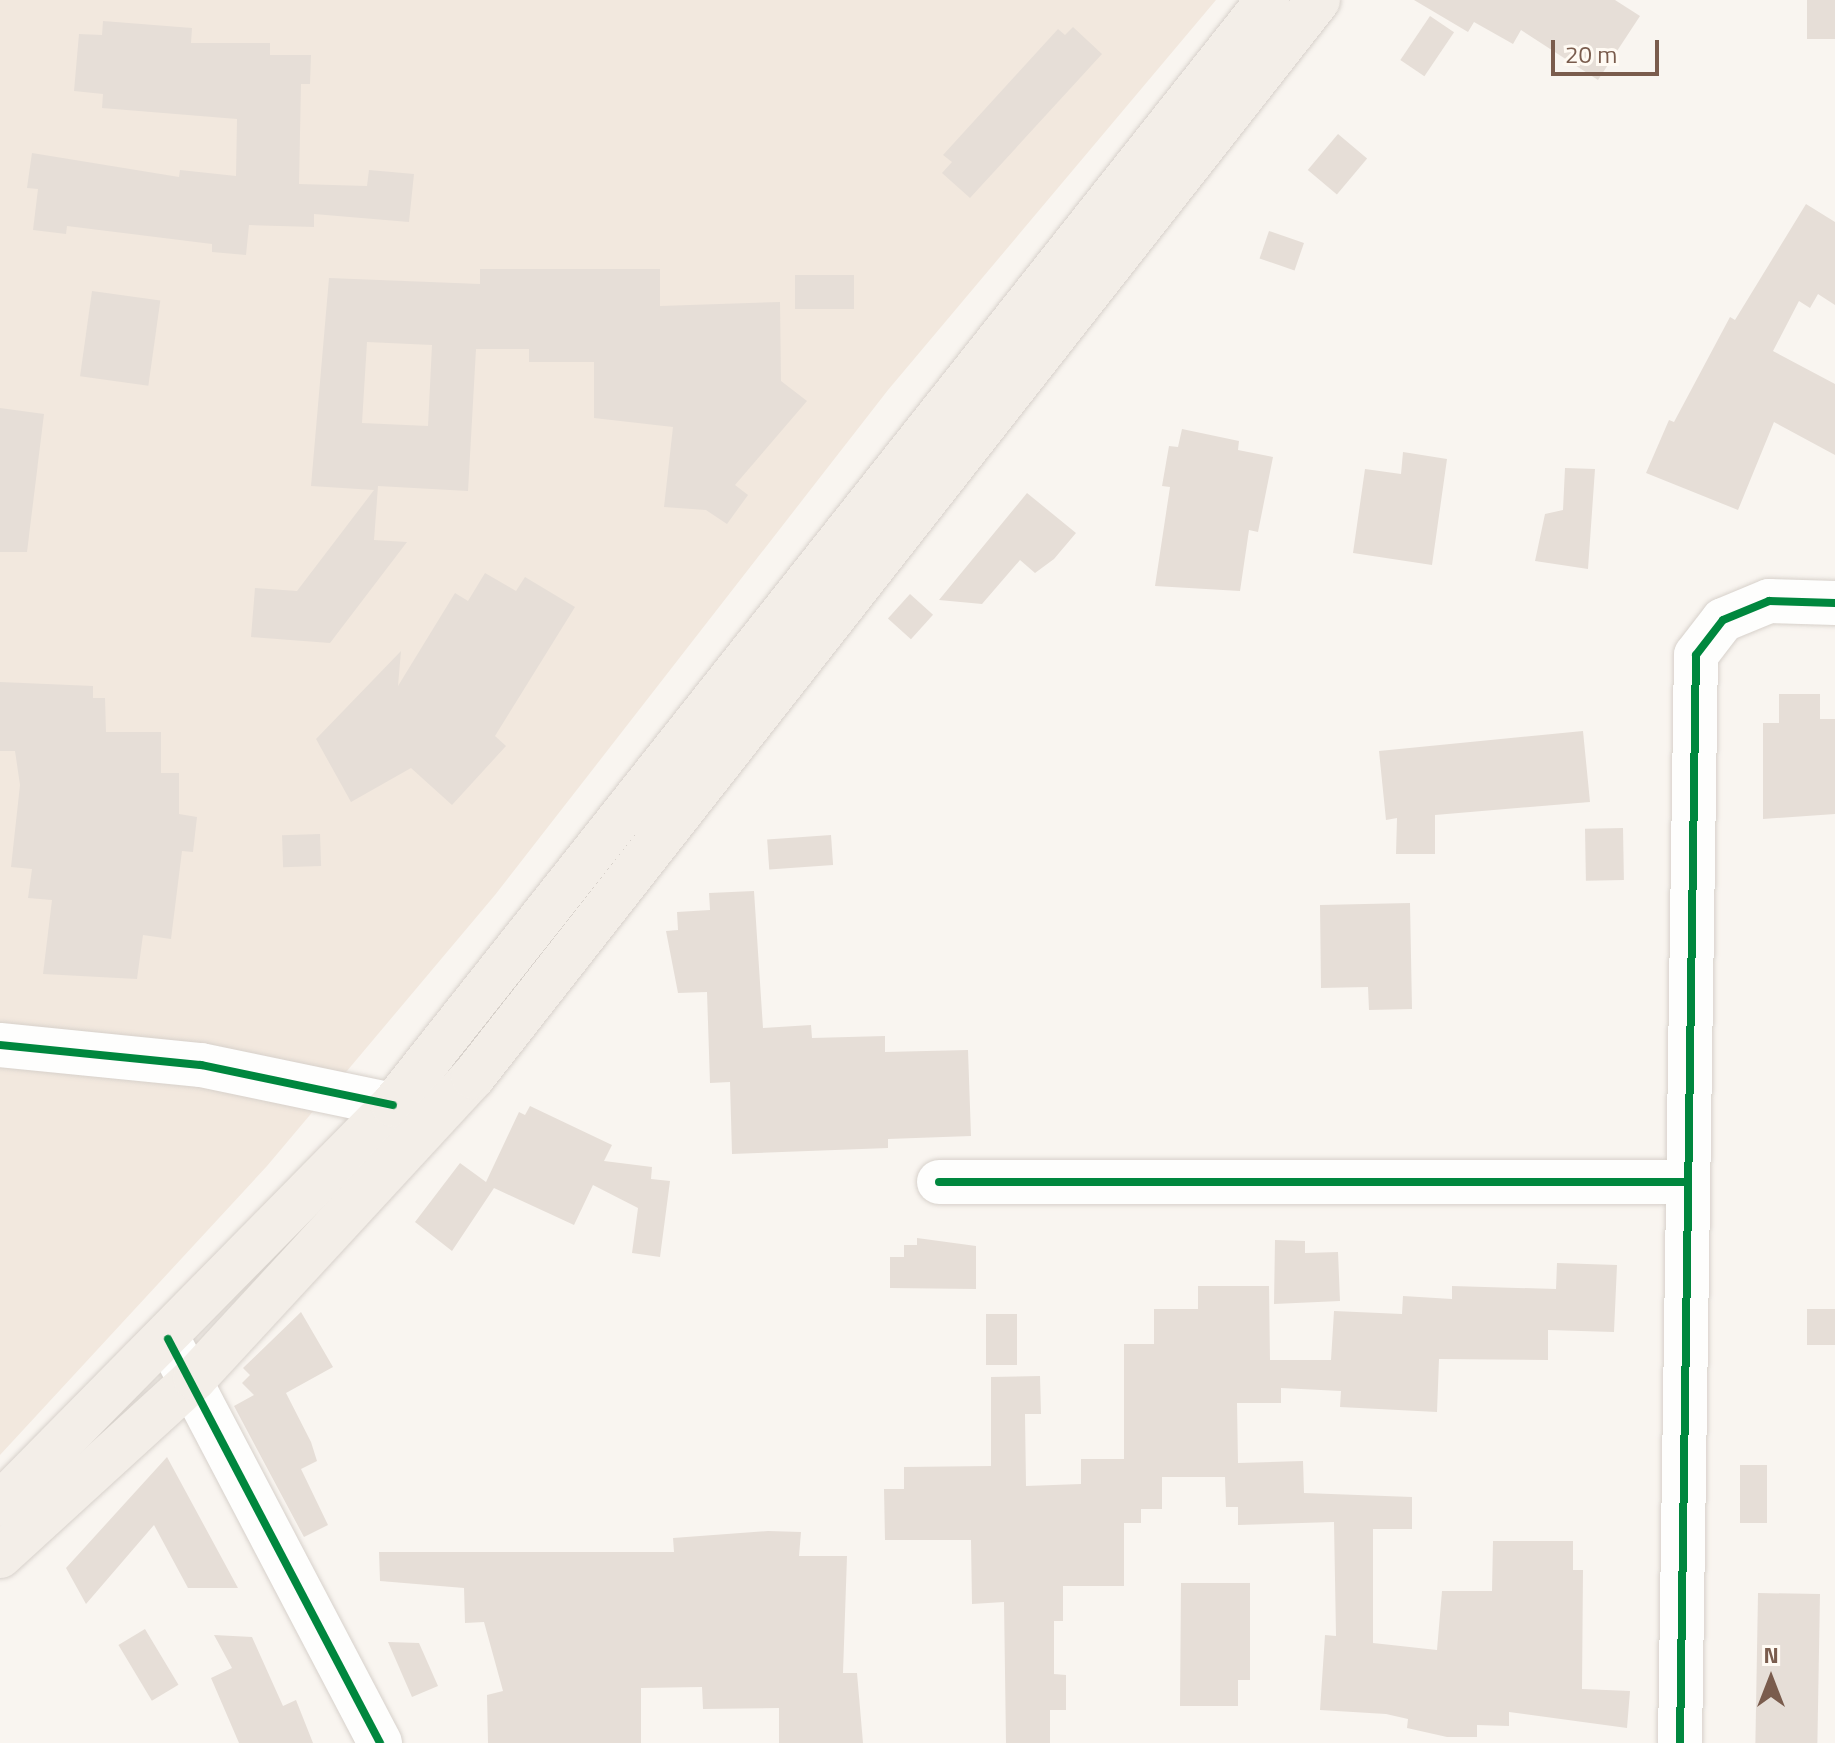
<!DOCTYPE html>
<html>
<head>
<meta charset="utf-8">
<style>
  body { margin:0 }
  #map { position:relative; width:1835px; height:1743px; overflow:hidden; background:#f9f5f0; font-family:"Titillium Web",sans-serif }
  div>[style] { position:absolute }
  .residential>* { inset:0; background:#f2e8de }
  .building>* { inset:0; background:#e6ded7; transform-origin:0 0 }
  .roads { filter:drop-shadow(0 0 2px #d7d1cb) drop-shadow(0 0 2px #d7d1cb) }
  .minor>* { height:44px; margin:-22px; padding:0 22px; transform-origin:22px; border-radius:22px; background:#fefefd }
  .major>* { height:44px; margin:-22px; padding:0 22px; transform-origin:22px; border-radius:22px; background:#f3eee8 }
  .cycleway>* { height:8px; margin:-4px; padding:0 4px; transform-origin:4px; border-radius:4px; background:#00873e }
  span { translate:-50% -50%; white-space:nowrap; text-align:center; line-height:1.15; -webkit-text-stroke:6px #fffaf3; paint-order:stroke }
  .north { position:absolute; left:1731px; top:1639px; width:80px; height:80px; -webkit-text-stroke:6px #fffaf3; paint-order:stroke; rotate:0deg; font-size:22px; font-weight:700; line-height:32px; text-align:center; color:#7a5c4d }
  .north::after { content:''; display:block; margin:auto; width:28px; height:36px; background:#7a5c4d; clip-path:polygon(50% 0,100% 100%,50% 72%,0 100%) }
  .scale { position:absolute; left:1551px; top:40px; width:108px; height:36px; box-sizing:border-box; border:4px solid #7a5c4d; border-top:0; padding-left:10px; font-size:24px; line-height:28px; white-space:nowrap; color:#7a5c4d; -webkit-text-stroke:6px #fffaf3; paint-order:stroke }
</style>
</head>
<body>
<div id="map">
  <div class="residential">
    <div style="clip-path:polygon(0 0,1216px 0,888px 390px,495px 895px,267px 1166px,0 1455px)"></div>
  </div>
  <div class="building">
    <div style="clip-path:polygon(1414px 0,1615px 0,1640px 16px,1598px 80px,1521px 30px,1513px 44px,1474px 22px,1468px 32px)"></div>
    <div style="left:1807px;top:0;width:28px;height:39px"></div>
    <div style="left:1430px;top:16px;width:29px;height:53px;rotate:34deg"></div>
    <div style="clip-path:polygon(103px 21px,192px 28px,191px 43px,270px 43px,270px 55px,311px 55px,310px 84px,301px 84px,299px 184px,367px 186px,369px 170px,414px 174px,409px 222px,314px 214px,314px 227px,249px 225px,246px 255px,212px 252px,212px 244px,67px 226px,66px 234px,33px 230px,38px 189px,27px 188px,32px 153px,179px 177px,180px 170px,236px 176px,237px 119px,102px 108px,103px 94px,74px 91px,79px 34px,102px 35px)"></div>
    <div style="clip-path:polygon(1073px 27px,1102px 54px,970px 198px,942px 173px,952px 162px,943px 155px,1058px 29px,1065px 35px)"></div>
    <div style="left:1338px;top:134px;width:38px;height:47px;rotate:40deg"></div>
    <div style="clip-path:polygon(1806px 204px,1835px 222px,1835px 305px,1818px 294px,1810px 308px,1799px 301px,1773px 351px,1835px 384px,1835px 455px,1774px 422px,1738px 510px,1646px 473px,1669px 420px,1674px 422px,1730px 317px,1735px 320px)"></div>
    <div style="left:1269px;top:231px;width:37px;height:29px;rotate:19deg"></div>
    <div style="clip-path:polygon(evenodd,480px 269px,660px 269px,660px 306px,780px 302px,781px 381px,807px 401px,735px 485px,748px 495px,727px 524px,706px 510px,664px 507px,673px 427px,594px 418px,594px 362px,529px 362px,529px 349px,476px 349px,468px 491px,378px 486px,374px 540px,407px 542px,330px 643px,251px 637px,255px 588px,297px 591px,374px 490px,311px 486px,329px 278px,480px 284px,480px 269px,367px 342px,432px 345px,428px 426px,362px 423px,367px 342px)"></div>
    <div style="left:795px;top:275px;width:59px;height:34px"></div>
    <div style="left:92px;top:291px;width:69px;height:86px;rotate:8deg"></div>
    <div style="clip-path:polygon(0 408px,44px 414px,27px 552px,0 552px)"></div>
    <div style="clip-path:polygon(1182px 429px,1239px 441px,1238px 450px,1273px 457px,1258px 532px,1249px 530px,1240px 591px,1155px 586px,1170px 487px,1162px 486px,1169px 446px,1178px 447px)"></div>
    <div style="clip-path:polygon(1403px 452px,1447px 459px,1432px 565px,1353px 553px,1365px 469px,1401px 474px)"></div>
    <div style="clip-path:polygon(1565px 468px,1595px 469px,1588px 569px,1535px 561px,1545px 514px,1563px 510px)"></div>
    <div style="clip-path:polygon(1027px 493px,1076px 533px,1054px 559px,1035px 573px,1020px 560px,982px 604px,939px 600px)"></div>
    <div style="clip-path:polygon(485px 573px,516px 591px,525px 577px,575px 607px,495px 736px,506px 746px,452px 805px,411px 768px,351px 802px,316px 739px,401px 651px,398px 686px,455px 593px,468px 601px)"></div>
    <div style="left:910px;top:594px;width:31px;height:33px;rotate:42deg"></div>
    <div style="clip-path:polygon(0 682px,93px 686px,93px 698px,105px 698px,106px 732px,161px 732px,161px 773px,179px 773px,179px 814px,197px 817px,193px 852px,182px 851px,171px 939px,143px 935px,137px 979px,43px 974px,52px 900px,28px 898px,32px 869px,11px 867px,20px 785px,15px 751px,0 751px)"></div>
    <div style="clip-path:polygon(1779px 694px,1820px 694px,1820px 719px,1835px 719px,1835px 814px,1763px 819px,1763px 723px,1779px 723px)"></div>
    <div style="clip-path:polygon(1583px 731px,1590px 802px,1435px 815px,1435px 854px,1396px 854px,1397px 818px,1386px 820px,1379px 751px)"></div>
    <div style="left:1623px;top:828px;width:52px;height:38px;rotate:89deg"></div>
    <div style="left:320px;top:834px;width:32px;height:38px;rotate:88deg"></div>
    <div style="left:831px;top:835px;width:30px;height:64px;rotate:86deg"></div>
    <div style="clip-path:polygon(754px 891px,763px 1028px,811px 1025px,812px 1038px,885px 1036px,885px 1052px,968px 1050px,971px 1136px,888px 1139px,888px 1148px,732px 1154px,730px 1082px,710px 1083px,707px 992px,678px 993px,666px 931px,678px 930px,677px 912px,710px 910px,709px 893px)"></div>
    <div style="clip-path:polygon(1410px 903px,1412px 1009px,1369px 1010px,1368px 987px,1321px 988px,1320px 905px)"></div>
    <div style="clip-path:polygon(530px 1106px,612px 1145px,604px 1161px,652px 1167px,651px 1179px,670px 1181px,660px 1257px,632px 1253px,638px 1208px,593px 1185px,574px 1225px,494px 1188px,452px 1251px,415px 1222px,460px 1163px,486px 1182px,519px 1112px,525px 1115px)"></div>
    <div style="clip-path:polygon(917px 1238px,976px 1246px,976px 1289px,890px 1288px,890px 1257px,904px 1257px,904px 1245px,917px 1245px)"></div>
    <div style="clip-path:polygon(1275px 1240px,1305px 1241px,1305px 1253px,1338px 1252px,1340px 1301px,1274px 1304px)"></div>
    <div style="clip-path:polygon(1557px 1263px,1617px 1265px,1614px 1332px,1548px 1330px,1548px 1360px,1439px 1359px,1437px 1412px,1340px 1407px,1341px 1391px,1281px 1388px,1281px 1403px,1237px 1403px,1238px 1463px,1303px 1461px,1304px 1493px,1412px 1497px,1412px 1529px,1373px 1529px,1373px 1643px,1437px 1650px,1442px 1591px,1492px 1591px,1493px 1541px,1573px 1541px,1573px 1570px,1583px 1570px,1582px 1689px,1630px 1691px,1627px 1728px,1509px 1712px,1509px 1726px,1477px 1725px,1477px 1737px,1447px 1737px,1407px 1728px,1408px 1719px,1386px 1714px,1320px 1710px,1325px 1635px,1336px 1636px,1334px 1522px,1238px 1525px,1238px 1507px,1226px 1507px,1225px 1477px,1162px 1477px,1162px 1509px,1141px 1509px,1141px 1523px,1124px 1523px,1124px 1586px,1063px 1586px,1063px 1621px,1054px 1621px,1054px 1674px,1066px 1675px,1066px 1710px,1050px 1710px,1050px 1743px,1006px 1743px,1004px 1602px,972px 1604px,971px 1540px,885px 1540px,884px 1489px,904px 1489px,904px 1467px,991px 1466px,991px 1377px,1040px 1376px,1041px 1414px,1025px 1414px,1026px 1486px,1081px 1484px,1081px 1459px,1124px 1459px,1124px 1344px,1154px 1344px,1154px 1309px,1198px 1309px,1198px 1286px,1269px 1286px,1270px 1360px,1331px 1360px,1334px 1311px,1402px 1314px,1403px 1296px,1452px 1299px,1452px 1286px,1556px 1289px)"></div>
    <div style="left:1807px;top:1309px;width:28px;height:36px"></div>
    <div style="clip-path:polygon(301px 1312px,333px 1367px,286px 1393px,311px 1442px,317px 1461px,301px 1469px,328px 1525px,304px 1537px,234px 1406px,254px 1395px,242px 1383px,250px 1375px,243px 1368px)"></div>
    <div style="left:986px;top:1314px;width:31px;height:51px"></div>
    <div style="clip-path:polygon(167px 1457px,238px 1588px,188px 1588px,154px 1525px,86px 1604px,66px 1568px)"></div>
    <div style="left:1740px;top:1465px;width:27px;height:58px"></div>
    <div style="clip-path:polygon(768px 1531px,801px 1532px,799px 1556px,847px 1556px,843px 1673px,857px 1673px,863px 1743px,779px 1743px,779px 1708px,703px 1709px,702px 1687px,641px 1688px,641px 1743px,488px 1743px,487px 1695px,503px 1691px,484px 1622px,465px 1623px,464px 1588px,380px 1581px,379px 1552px,674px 1552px,673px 1538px)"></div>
    <div style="clip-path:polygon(1181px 1583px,1250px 1583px,1250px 1680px,1238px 1680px,1238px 1706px,1180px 1706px)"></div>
    <div style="left:1758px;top:1593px;width:62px;height:150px;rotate:1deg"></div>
    <div style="left:145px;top:1629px;width:65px;height:31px;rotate:59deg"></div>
    <div style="clip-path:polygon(214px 1635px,252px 1637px,283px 1706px,296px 1700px,313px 1743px,239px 1743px,211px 1678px,232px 1668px)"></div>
    <div style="clip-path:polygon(388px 1642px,419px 1643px,438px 1686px,412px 1697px)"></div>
  </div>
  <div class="roads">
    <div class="minor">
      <div style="left:0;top:1045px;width:202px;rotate:5.7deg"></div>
      <div style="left:201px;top:1065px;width:196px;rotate:11.8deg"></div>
      <div style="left:939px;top:1182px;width:749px"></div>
      <div style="left:168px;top:1339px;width:456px;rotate:62.3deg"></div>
      <div style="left:1680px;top:1743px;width:1088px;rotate:-89.16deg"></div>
      <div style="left:1696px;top:655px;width:44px;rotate:-52.4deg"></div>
      <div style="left:1723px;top:620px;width:50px;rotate:-22.4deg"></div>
      <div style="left:1769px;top:601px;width:66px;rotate:1.7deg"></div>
    </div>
    <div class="major">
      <div style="left:0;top:1504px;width:560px;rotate:-45.43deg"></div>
      <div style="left:393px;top:1105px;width:1409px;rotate:-51.63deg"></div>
      <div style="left:0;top:1556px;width:264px;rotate:-42.4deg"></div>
      <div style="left:195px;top:1378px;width:410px;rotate:-47.3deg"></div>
      <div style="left:473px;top:1077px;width:1369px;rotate:-51.88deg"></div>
    </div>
  </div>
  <div class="cycleway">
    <div style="left:0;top:1045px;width:202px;rotate:5.7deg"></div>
    <div style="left:201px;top:1065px;width:196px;rotate:11.8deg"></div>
    <div style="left:939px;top:1182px;width:749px"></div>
    <div style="left:168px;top:1339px;width:456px;rotate:62.3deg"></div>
    <div style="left:1680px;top:1743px;width:1088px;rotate:-89.16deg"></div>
    <div style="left:1696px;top:655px;width:44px;rotate:-52.4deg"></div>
    <div style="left:1723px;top:620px;width:50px;rotate:-22.4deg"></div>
    <div style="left:1769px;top:601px;width:66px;rotate:1.7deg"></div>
  </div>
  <div class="north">N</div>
  <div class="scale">20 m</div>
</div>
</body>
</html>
